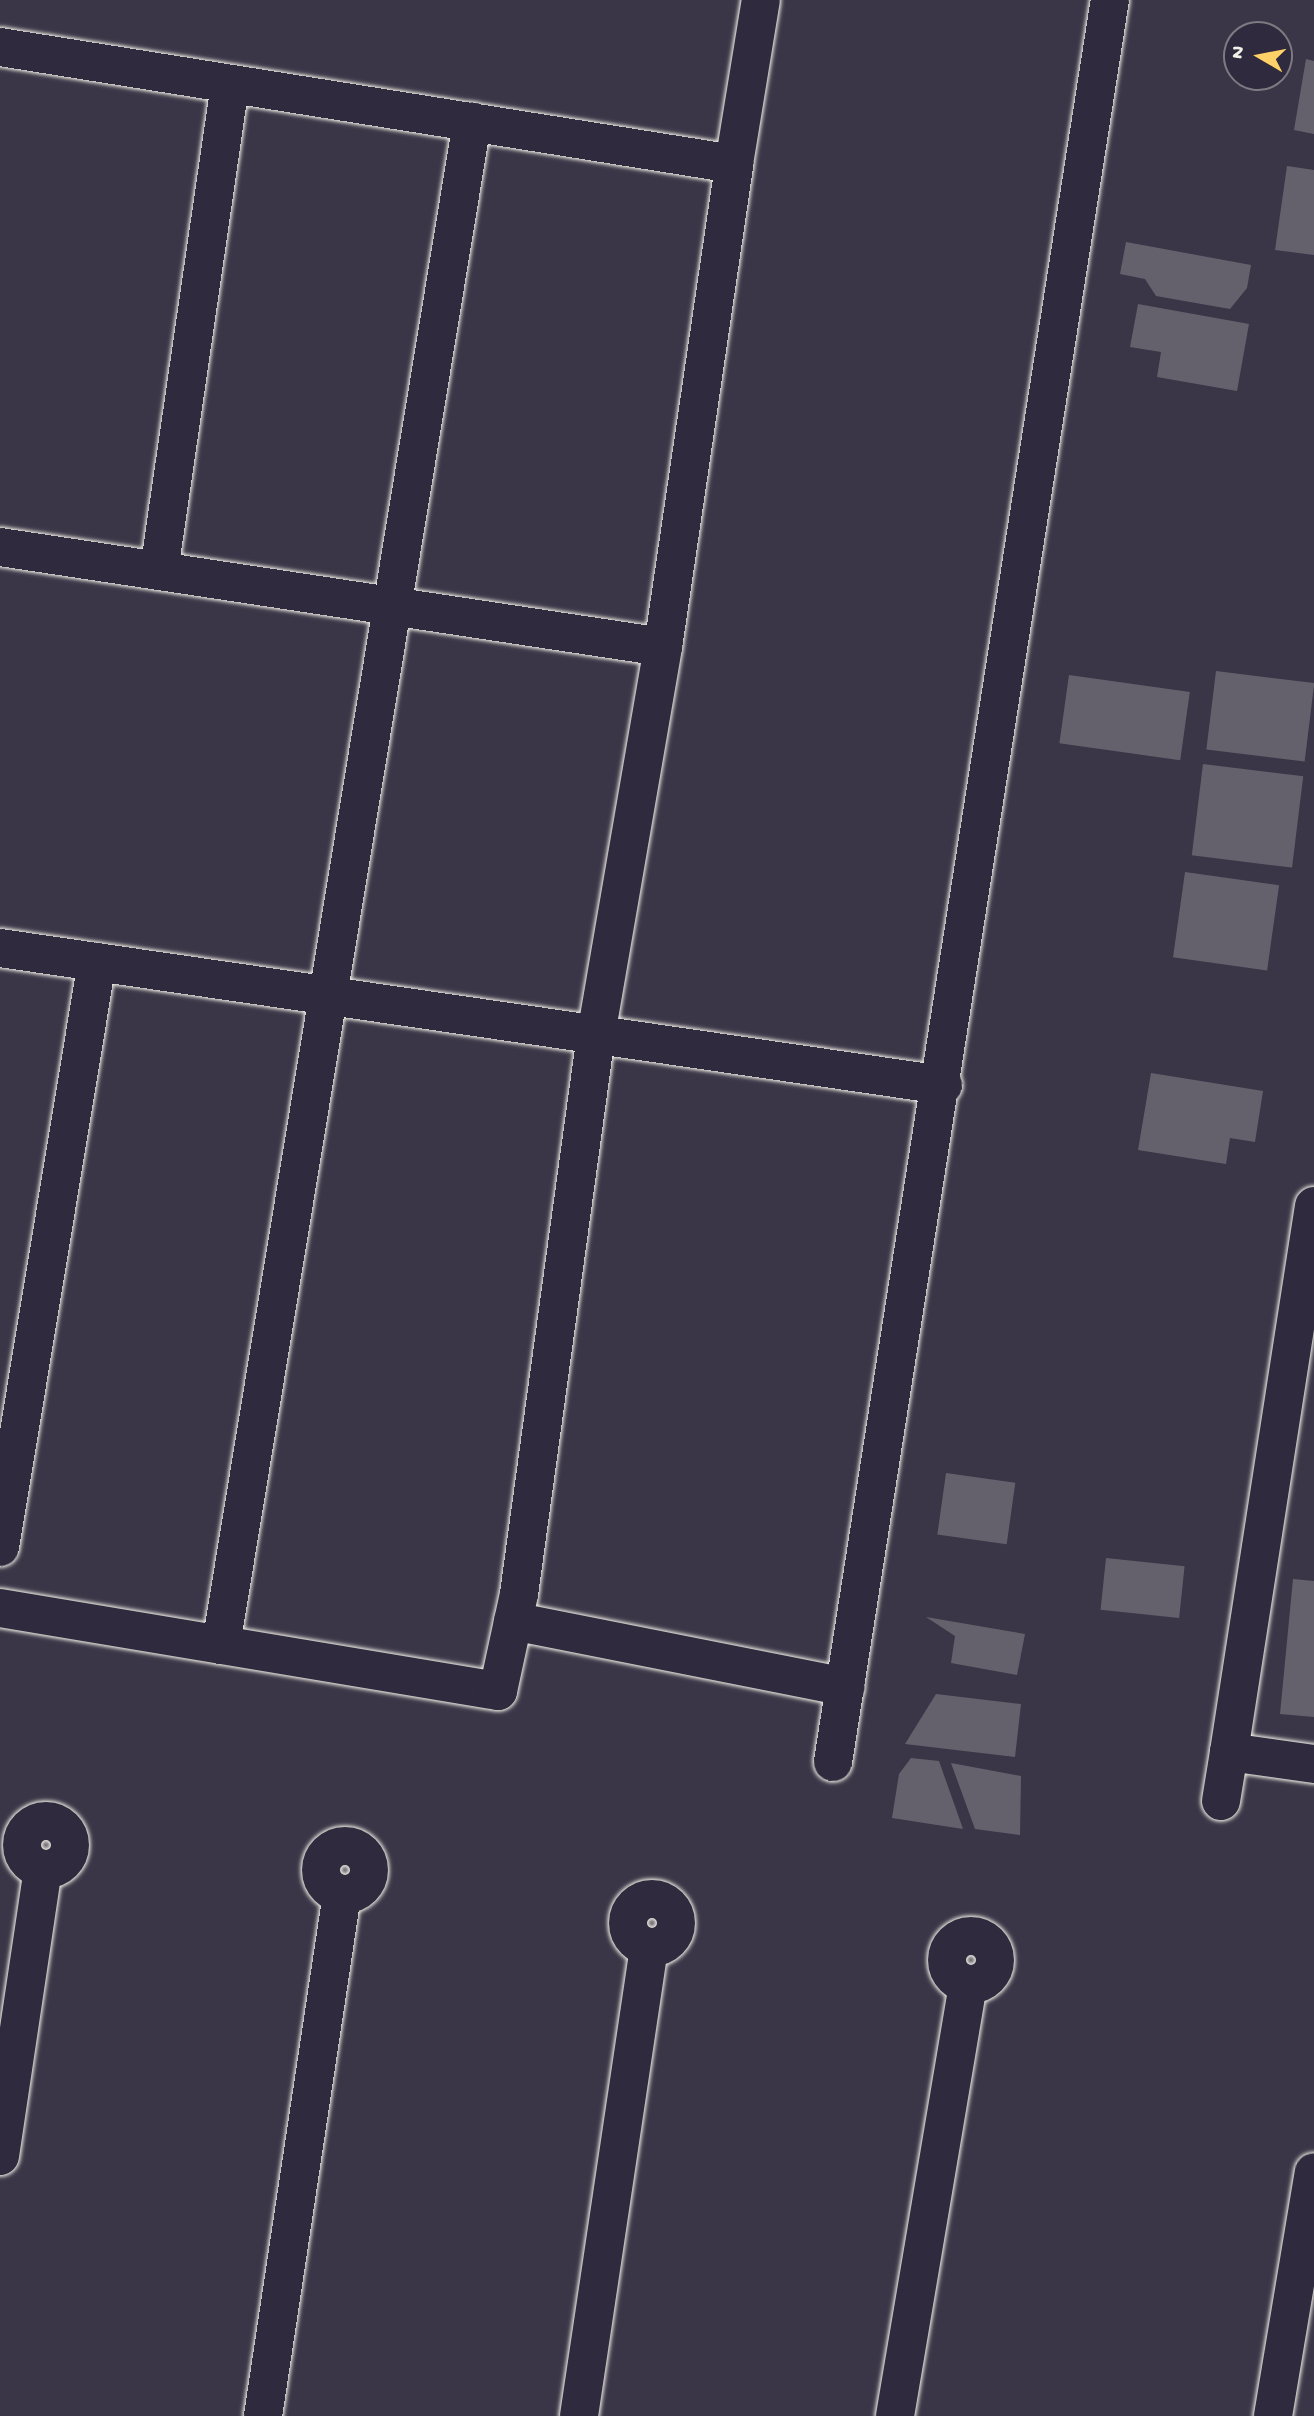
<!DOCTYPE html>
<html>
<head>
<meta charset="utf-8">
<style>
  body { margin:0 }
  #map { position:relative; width:1314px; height:2416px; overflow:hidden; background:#3b3647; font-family:"Gochi Hand",sans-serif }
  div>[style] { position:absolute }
  .building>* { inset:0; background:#65616c; transform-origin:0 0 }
  .roads { filter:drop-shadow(0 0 2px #f4f1e8) drop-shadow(0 0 2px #f4f1e8) }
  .minor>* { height:38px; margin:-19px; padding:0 19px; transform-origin:19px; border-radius:19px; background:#2f2a3d }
  .minor>.ring { margin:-19px; padding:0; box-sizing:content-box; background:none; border:38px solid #2f2a3d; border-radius:50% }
  span { translate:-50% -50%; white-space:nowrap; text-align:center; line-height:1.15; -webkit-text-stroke:5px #2f2a3d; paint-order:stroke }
  .north { position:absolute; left:1223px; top:21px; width:70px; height:70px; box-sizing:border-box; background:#2f2a3d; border:2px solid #7e7a81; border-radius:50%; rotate:280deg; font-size:19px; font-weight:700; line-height:28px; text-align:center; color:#f4f1e8 }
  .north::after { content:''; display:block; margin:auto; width:24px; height:32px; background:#ffd166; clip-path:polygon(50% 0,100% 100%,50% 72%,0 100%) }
</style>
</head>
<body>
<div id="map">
  <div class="building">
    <div style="clip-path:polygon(1306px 59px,1314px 61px,1314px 134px,1294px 130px)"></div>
    <div style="clip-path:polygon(1287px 166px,1314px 170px,1314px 255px,1275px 250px)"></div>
    <div style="clip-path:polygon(1126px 242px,1251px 265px,1247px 288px,1230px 309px,1156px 296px,1145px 279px,1120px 274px)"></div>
    <div style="clip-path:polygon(1138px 304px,1249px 324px,1237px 391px,1157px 377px,1161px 352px,1130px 347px)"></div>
    <div style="left:1216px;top:671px;width:99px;height:79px;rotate:7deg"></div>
    <div style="left:1069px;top:675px;width:122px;height:69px;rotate:8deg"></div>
    <div style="left:1203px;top:764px;width:101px;height:92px;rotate:7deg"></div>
    <div style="left:1185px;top:872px;width:95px;height:86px;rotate:8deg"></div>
    <div style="clip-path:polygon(1151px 1073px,1263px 1091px,1255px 1142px,1230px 1138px,1226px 1164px,1138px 1150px)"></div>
    <div style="left:946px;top:1473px;width:70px;height:62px;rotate:8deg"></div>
    <div style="left:1106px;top:1558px;width:79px;height:52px;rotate:6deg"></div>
    <div style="clip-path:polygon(1293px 1579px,1314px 1581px,1314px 1717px,1280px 1714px)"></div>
    <div style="clip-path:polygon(926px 1617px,1025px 1634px,1017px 1675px,951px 1663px,955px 1636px)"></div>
    <div style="clip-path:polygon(936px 1694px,1021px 1704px,1015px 1757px,905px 1744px)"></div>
    <div style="clip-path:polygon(911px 1758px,939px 1761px,963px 1829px,892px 1818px,899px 1774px)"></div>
    <div style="clip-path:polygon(951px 1763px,1021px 1776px,1020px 1835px,975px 1829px)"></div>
  </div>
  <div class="roads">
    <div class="minor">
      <div style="left:0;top:47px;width:743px;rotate:9.06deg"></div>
      <div style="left:734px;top:164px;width:166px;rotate:-80.7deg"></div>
      <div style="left:0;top:547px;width:670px;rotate:8.58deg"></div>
      <div style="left:159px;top:571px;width:492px;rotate:-81.7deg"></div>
      <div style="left:0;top:948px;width:953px;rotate:8.27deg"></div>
      <div style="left:1314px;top:1206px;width:553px;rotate:98.85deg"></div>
      <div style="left:1229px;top:1752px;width:86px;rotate:8deg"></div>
      <div style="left:0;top:1547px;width:593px;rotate:-80.59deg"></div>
      <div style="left:0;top:1608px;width:505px;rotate:9.46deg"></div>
      <div style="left:498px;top:1691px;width:99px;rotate:-77.8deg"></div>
      <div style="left:519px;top:1594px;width:564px;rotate:-82.16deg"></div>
      <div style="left:596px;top:1035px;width:394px;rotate:-80.2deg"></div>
      <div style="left:663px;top:647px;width:488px;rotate:-81.6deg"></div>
      <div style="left:513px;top:1621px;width:339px;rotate:11.2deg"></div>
      <div style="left:221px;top:1645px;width:1544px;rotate:-80.64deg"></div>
      <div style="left:833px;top:1762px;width:1784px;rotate:-81.07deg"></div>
      <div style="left:1221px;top:1801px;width:50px;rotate:-80.7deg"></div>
      <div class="ring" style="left:22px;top:1821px;width:10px;height:10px"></div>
      <div class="ring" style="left:321px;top:1846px;width:10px;height:10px"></div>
      <div class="ring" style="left:628px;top:1899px;width:10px;height:10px"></div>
      <div class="ring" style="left:947px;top:1936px;width:10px;height:10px"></div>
      <div style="left:0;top:2156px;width:290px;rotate:-81.5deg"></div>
      <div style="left:263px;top:2416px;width:528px;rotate:-81.39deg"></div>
      <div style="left:579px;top:2416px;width:474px;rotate:-81.5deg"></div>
      <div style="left:895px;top:2416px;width:438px;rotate:-80.4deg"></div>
      <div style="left:1273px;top:2416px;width:247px;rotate:-80.5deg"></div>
    </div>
  </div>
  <div class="north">N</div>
</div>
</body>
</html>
